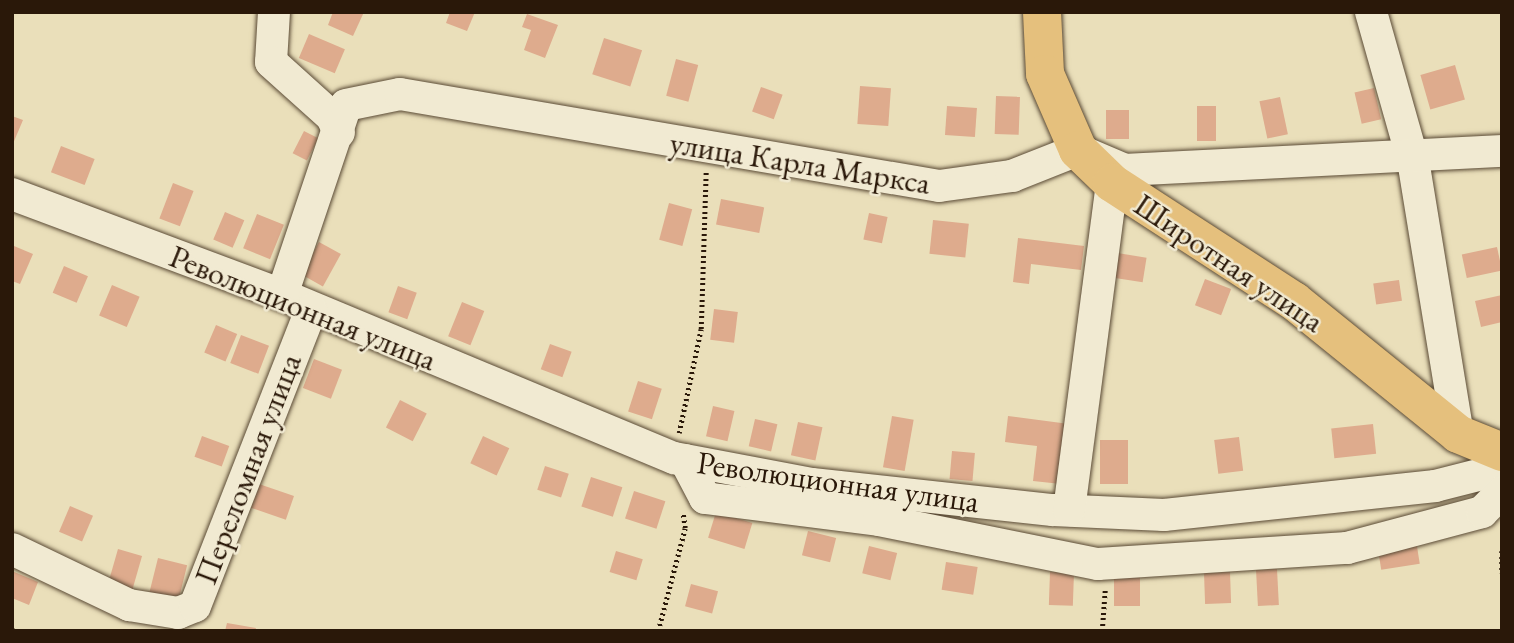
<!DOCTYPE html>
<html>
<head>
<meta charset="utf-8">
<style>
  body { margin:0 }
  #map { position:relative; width:1514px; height:643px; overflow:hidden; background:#eadfba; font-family:"EB Garamond",serif }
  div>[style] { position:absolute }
  .building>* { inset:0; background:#deab8d; transform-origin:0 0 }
  .path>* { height:4.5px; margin-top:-2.25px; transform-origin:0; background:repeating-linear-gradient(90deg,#2a1809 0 2px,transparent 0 5.5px) }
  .roads { filter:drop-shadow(0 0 2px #5a4a35) drop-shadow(0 0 2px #5a4a35) }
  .minor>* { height:32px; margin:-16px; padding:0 16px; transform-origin:16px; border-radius:16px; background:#f1ead2 }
  .major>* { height:38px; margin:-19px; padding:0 19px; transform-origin:19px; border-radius:19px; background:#e5c07d }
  span { translate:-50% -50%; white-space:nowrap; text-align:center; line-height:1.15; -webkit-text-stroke:5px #f1ead2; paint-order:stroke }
  .street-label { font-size:32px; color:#2a1809 }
  .frame { position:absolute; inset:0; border:14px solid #2a1809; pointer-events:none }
</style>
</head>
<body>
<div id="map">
  <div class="building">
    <div style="clip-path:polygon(333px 12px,364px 12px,353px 36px,328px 25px)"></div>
    <div style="clip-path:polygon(450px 12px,475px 12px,467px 31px,446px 23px)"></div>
    <div style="clip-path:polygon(527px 14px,558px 25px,545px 58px,524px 50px,531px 30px,522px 27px)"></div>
    <div style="left:309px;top:34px;width:39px;height:26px;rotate:23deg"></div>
    <div style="left:604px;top:38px;width:40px;height:38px;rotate:18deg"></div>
    <div style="left:676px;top:59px;width:23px;height:38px;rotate:15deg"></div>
    <div style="left:1455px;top:65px;width:36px;height:36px;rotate:74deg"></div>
    <div style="left:860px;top:86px;width:31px;height:38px;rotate:4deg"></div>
    <div style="left:761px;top:87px;width:23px;height:26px;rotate:20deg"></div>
    <div style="left:1374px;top:88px;width:32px;height:20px;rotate:77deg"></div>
    <div style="left:996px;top:96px;width:24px;height:38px;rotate:2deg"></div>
    <div style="left:1280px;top:97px;width:38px;height:21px;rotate:78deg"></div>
    <div style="left:947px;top:106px;width:30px;height:29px;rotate:4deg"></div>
    <div style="left:1197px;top:106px;width:19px;height:35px"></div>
    <div style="left:1106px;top:110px;width:23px;height:29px"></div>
    <div style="clip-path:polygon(12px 116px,23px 120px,12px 146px)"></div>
    <div style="left:304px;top:131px;width:16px;height:25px;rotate:27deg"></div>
    <div style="left:61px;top:146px;width:36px;height:28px;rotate:21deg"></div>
    <div style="left:173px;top:183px;width:22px;height:38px;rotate:21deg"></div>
    <div style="left:721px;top:199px;width:44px;height:26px;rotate:11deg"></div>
    <div style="left:669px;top:203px;width:24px;height:38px;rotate:15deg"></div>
    <div style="left:225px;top:212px;width:21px;height:30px;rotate:23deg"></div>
    <div style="left:869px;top:213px;width:19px;height:27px;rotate:12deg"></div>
    <div style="left:257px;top:214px;width:29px;height:37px;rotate:22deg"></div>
    <div style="left:933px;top:220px;width:36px;height:34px;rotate:6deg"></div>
    <div style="clip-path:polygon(1018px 238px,1084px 246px,1081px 270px,1031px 264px,1029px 284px,1013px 282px)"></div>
    <div style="left:319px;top:242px;width:25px;height:37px;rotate:29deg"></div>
    <div style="clip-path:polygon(14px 246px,33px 254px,20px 284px,12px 281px)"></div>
    <div style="left:1497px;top:247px;width:24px;height:36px;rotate:78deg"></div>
    <div style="left:1111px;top:252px;width:36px;height:25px;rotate:9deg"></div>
    <div style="left:64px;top:266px;width:26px;height:29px;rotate:23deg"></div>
    <div style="left:1205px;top:279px;width:28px;height:28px;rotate:21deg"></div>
    <div style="left:1399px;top:280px;width:21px;height:26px;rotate:82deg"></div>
    <div style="left:112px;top:285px;width:30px;height:33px;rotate:23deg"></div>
    <div style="left:398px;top:286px;width:20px;height:28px;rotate:20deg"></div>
    <div style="clip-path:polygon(1502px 295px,1502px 322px,1481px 327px,1475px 301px)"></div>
    <div style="left:462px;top:302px;width:24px;height:37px;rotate:22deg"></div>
    <div style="left:714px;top:309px;width:24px;height:31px;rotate:7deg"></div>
    <div style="left:216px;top:325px;width:23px;height:30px;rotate:23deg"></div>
    <div style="left:241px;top:335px;width:30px;height:30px;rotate:21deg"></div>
    <div style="left:550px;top:344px;width:23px;height:27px;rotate:20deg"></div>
    <div style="left:314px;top:359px;width:30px;height:31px;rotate:21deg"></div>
    <div style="left:638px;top:381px;width:25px;height:32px;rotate:18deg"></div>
    <div style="left:400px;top:400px;width:30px;height:31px;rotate:27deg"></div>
    <div style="left:713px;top:406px;width:22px;height:31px;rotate:13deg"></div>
    <div style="left:892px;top:416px;width:22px;height:52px;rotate:10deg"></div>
    <div style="clip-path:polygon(1008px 416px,1069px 424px,1061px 484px,1033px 481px,1037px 446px,1005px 442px)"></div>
    <div style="left:755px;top:419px;width:23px;height:28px;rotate:13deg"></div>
    <div style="left:798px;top:422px;width:25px;height:34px;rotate:12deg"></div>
    <div style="left:1373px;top:424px;width:30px;height:42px;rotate:84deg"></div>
    <div style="left:202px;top:436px;width:29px;height:22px;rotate:20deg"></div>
    <div style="left:483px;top:436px;width:29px;height:30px;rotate:25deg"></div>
    <div style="left:1239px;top:437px;width:34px;height:25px;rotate:83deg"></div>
    <div style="left:1100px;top:440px;width:28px;height:44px"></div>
    <div style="left:952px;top:451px;width:23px;height:28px;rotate:5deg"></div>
    <div style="left:545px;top:466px;width:25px;height:25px;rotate:18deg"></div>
    <div style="left:591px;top:477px;width:33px;height:31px;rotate:18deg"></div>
    <div style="left:259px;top:484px;width:37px;height:25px;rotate:19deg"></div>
    <div style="left:634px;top:491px;width:33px;height:29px;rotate:18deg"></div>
    <div style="left:70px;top:506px;width:25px;height:28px;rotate:23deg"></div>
    <div style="left:716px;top:512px;width:38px;height:27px;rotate:17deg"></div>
    <div style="left:808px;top:531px;width:29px;height:25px;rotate:14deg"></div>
    <div style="left:1416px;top:540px;width:24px;height:39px;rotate:81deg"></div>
    <div style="left:869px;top:546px;width:29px;height:28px;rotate:14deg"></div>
    <div style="left:118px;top:549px;width:25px;height:39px;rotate:16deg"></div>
    <div style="left:616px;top:551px;width:28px;height:22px;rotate:17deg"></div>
    <div style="left:158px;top:558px;width:30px;height:38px;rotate:14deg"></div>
    <div style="left:946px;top:562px;width:32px;height:28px;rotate:9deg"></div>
    <div style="left:1277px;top:569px;width:36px;height:21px;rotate:87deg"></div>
    <div style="clip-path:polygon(12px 571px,38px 582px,29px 605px,12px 598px)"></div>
    <div style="left:1050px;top:572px;width:24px;height:33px;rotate:2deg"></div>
    <div style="left:1140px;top:572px;width:34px;height:26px;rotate:90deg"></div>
    <div style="left:1230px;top:572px;width:31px;height:26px;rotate:88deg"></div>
    <div style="left:691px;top:584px;width:28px;height:23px;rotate:15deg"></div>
    <div style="clip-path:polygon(227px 623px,256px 628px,255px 631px,225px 631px)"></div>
  </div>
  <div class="path">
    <div style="left:679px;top:433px;width:106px;rotate:-78.1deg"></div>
    <div style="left:701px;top:329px;width:158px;rotate:-88.2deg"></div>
    <div style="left:1502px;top:551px;width:22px;rotate:90deg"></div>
    <div style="left:12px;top:629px;width:3px;rotate:45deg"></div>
    <div style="left:658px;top:631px;width:106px;rotate:-75.3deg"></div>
    <div style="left:685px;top:528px;width:14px;rotate:-98deg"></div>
    <div style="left:1102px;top:631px;width:41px;rotate:-85.8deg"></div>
  </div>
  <div class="roads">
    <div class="minor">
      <div style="left:274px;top:12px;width:50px;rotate:93.4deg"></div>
      <div style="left:271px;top:62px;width:82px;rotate:42deg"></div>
      <div style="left:332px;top:117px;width:17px;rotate:66deg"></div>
      <div style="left:1371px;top:12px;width:154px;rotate:74.2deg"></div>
      <div style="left:1413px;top:160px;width:278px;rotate:80.7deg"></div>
      <div style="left:12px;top:194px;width:288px;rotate:20.5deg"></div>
      <div style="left:282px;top:295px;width:425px;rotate:22.6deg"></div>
      <div style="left:674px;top:458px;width:140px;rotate:10.7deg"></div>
      <div style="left:812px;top:484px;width:242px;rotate:6.2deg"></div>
      <div style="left:1053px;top:510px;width:111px;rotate:2.6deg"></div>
      <div style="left:1164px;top:515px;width:273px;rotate:-6.1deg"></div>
      <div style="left:1435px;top:486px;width:69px;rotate:-14.2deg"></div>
      <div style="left:282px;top:295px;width:200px;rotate:-71.4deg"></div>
      <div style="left:346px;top:105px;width:55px;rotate:-11.5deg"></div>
      <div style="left:400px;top:94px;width:547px;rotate:9.69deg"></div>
      <div style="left:939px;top:186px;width:74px;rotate:-7.8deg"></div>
      <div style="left:1012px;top:176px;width:71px;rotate:-21.5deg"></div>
      <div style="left:1078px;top:150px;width:51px;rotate:23.1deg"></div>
      <div style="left:1125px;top:170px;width:377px;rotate:-2.9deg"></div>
      <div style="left:685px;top:460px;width:43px;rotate:62.2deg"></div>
      <div style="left:705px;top:498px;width:175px;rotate:7.2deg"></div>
      <div style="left:879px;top:520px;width:223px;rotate:11.4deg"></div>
      <div style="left:1098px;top:564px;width:250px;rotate:-3.7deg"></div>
      <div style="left:1347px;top:548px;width:140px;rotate:-14.9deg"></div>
      <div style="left:1482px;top:512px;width:28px;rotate:-45deg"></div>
      <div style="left:1069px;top:510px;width:330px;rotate:-82.5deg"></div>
      <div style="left:12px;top:549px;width:130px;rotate:25.6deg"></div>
      <div style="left:129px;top:605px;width:50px;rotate:9.3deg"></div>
      <div style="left:178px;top:613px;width:18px;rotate:-22deg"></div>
      <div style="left:195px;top:606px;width:318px;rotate:-68.6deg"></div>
    </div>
    <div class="major">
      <div style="left:1042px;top:12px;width:62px;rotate:87.2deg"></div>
      <div style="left:1045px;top:74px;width:83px;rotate:66.5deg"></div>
      <div style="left:1078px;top:150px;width:47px;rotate:44.1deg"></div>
      <div style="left:1112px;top:183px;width:217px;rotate:33deg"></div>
      <div style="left:1294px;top:301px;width:211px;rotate:39deg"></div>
      <div style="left:1458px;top:434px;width:48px;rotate:22.2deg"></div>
    </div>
  </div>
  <div class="street-label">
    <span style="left:800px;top:163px;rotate:9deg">улица Карла Маркса</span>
    <span style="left:1229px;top:263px;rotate:34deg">Широтная улица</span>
    <span style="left:303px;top:308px;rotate:22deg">Революционная улица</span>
    <span style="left:248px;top:469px;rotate:-69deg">Переломная улица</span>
    <span style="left:838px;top:482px;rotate:8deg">Революционная улица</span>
  </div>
  <div class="frame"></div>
</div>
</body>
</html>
